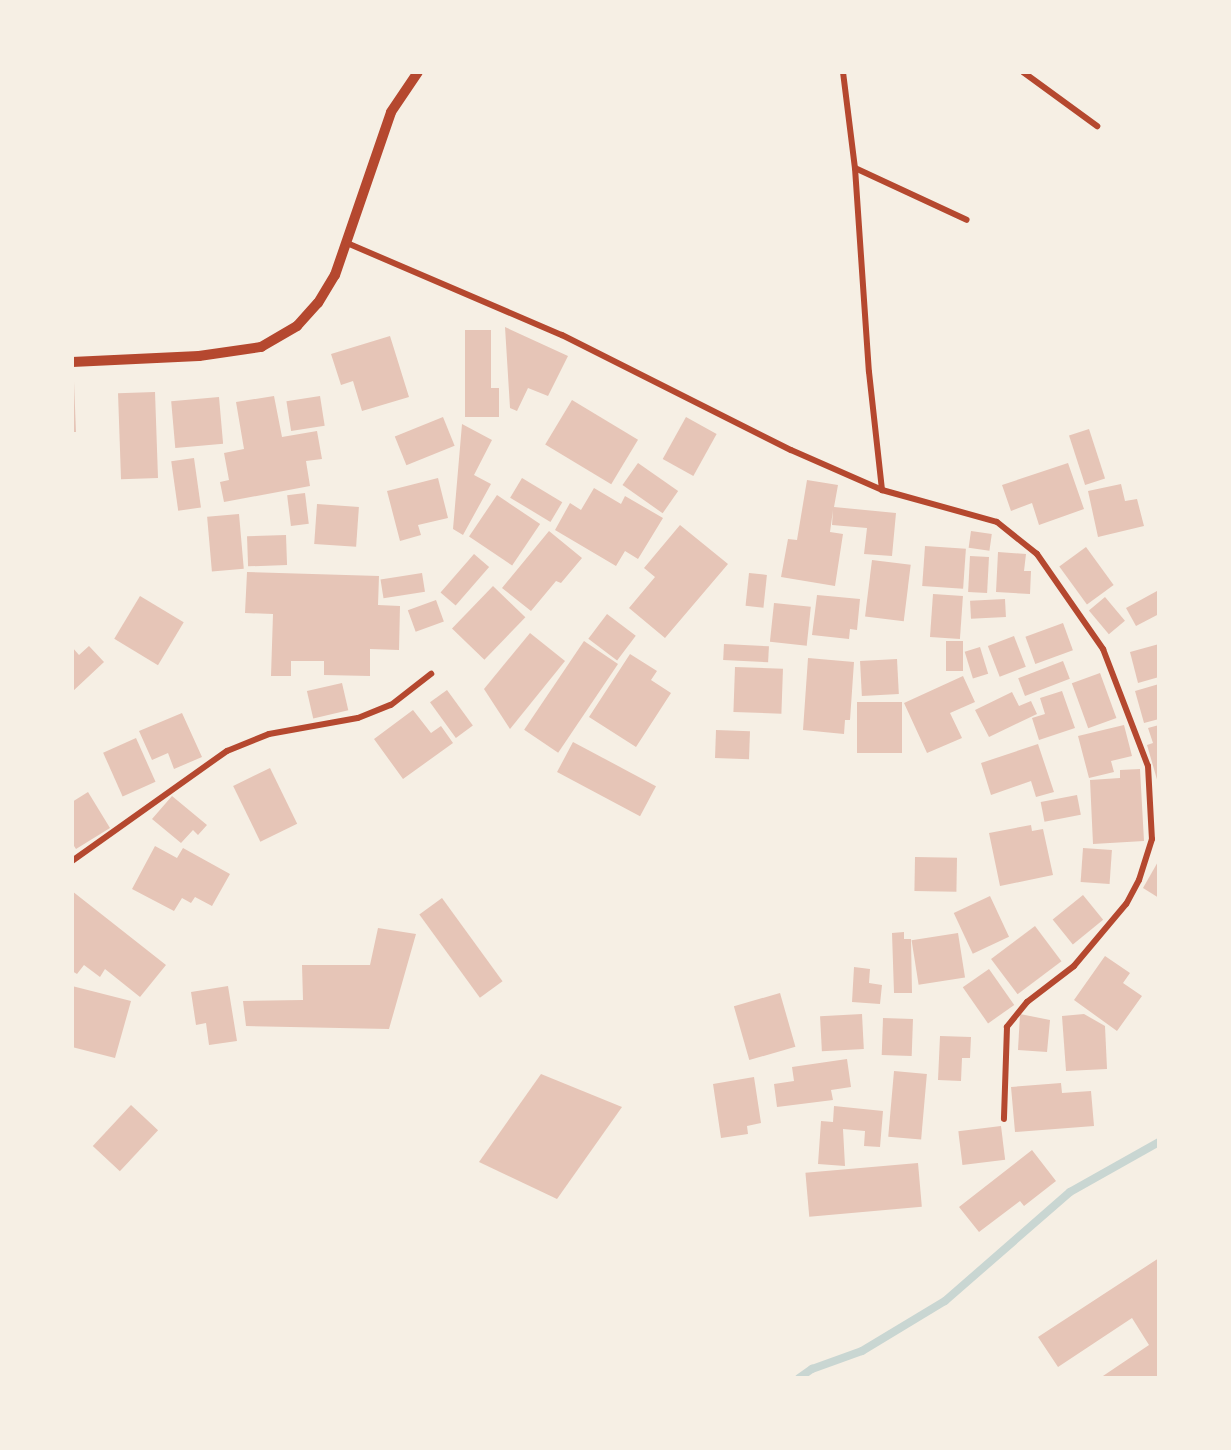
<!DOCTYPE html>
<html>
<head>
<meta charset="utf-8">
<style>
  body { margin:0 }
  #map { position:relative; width:1231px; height:1450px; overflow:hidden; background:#f6efe4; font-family:Lato,sans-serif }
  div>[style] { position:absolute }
  .stream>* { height:8px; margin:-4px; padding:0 4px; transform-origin:4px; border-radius:4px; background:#c9d6d2 }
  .building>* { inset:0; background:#e6c5b7; transform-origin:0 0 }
  .minor>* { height:6px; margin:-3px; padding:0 3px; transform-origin:3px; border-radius:3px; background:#b5482f }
  .tertiary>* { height:10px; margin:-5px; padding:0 5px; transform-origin:5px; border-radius:5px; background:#b5482f }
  span { translate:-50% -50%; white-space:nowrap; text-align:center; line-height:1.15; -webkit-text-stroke:6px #f6efe4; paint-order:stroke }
  .frame { position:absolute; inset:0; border:74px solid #f6efe4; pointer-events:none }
</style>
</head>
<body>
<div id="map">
  <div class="stream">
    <div style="left:799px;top:1378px;width:16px;rotate:-35deg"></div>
    <div style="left:812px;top:1369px;width:53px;rotate:-19.8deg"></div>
    <div style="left:862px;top:1351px;width:97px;rotate:-31.1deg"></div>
    <div style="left:945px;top:1301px;width:166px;rotate:-41.1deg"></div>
    <div style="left:1070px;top:1192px;width:102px;rotate:-29.3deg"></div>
  </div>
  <div class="building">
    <div style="clip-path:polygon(505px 327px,568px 356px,548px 396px,528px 388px,517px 411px,510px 408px)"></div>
    <div style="clip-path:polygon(465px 330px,491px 330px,491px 388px,499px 388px,499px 417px,465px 417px)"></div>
    <div style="clip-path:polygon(390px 336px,409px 397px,362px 411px,353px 381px,341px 385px,331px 354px)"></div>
    <div style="clip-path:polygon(72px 382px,74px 382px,76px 432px,72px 432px)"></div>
    <div style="left:155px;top:392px;width:86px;height:37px;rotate:88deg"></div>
    <div style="clip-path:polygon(274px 396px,282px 437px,317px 431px,322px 459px,306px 461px,310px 486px,224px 502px,220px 482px,229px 480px,224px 453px,244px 449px,236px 402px)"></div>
    <div style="left:320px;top:396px;width:30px;height:34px;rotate:81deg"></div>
    <div style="left:219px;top:397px;width:47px;height:48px;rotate:85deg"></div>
    <div style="left:572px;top:400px;width:77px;height:52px;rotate:31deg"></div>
    <div style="left:443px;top:417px;width:31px;height:52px;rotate:68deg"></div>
    <div style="left:686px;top:417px;width:35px;height:48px;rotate:29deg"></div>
    <div style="clip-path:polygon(462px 424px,492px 440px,474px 475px,491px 484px,463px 535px,453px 529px)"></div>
    <div style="left:1089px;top:429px;width:52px;height:21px;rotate:72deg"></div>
    <div style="left:194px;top:458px;width:50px;height:23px;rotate:82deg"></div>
    <div style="left:638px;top:463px;width:49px;height:27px;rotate:35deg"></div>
    <div style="clip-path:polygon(1068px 463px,1084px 509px,1039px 525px,1032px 503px,1011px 511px,1002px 485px)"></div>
    <div style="clip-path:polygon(438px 478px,448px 518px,418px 525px,421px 535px,400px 541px,387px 491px)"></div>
    <div style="left:522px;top:478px;width:47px;height:23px;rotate:31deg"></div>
    <div style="clip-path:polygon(807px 480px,838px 485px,834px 507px,896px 513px,892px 556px,864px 554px,867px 528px,832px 525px,833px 510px,830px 532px,843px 534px,835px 586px,781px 577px,788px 539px,797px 540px)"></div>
    <div style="clip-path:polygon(1121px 484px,1125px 501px,1137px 499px,1144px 526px,1098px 537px,1088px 491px)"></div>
    <div style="clip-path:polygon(594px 488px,621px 504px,625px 496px,663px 518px,638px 559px,625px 551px,616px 566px,555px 530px,570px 503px,581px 510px)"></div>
    <div style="left:305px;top:493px;width:31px;height:18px;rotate:83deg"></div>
    <div style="left:497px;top:495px;width:52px;height:50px;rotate:34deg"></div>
    <div style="left:317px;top:504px;width:42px;height:40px;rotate:4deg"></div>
    <div style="left:239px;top:514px;width:55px;height:32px;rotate:85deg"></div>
    <div style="clip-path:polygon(680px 525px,728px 564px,665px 638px,629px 608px,655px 577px,644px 568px)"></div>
    <div style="clip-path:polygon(549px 531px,582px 558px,561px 583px,556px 581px,531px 611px,502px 588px)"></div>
    <div style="left:971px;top:531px;width:21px;height:17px;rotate:8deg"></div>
    <div style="left:286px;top:535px;width:30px;height:39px;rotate:88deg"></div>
    <div style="left:925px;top:546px;width:41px;height:40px;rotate:4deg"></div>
    <div style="left:1086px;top:547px;width:47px;height:33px;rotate:54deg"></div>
    <div style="clip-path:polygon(998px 552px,1026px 554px,1024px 571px,1031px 571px,1030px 594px,996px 592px)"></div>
    <div style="left:474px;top:554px;width:20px;height:51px;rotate:41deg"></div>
    <div style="left:970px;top:556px;width:19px;height:36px;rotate:3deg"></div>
    <div style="left:872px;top:560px;width:39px;height:57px;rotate:7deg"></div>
    <div style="clip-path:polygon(247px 572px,379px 576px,378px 605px,400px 606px,399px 650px,370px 649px,370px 676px,324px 675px,324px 661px,291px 661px,291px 676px,271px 676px,273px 614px,245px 613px)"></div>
    <div style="left:422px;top:573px;width:19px;height:42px;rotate:81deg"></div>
    <div style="left:749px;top:573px;width:18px;height:33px;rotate:6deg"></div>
    <div style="left:493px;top:586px;width:45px;height:59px;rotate:44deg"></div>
    <div style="clip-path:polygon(1157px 591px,1159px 614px,1136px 626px,1126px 608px)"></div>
    <div style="left:933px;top:594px;width:30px;height:43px;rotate:4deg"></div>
    <div style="clip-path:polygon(817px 595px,860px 599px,857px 630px,850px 629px,849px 639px,812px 635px)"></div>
    <div style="left:140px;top:596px;width:51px;height:50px;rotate:31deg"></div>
    <div style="left:1105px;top:597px;width:31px;height:21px;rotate:50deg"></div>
    <div style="left:1005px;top:599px;width:18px;height:35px;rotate:87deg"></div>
    <div style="left:436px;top:600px;width:23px;height:30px;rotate:70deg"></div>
    <div style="left:774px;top:603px;width:37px;height:39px;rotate:6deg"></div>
    <div style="left:607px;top:614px;width:36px;height:31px;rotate:37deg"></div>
    <div style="left:1063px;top:623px;width:29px;height:40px;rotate:70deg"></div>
    <div style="clip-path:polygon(530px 633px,565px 661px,510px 729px,484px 689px)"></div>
    <div style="left:1014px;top:636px;width:33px;height:28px;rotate:69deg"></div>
    <div style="left:584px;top:641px;width:41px;height:107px;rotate:34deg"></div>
    <div style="left:946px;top:641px;width:17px;height:30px"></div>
    <div style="left:724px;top:644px;width:45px;height:16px;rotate:3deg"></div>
    <div style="clip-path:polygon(1159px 644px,1159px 677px,1138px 683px,1130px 652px)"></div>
    <div style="clip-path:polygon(89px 646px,104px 662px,72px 692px,72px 647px,79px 655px)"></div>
    <div style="left:980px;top:647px;width:28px;height:16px;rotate:73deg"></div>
    <div style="clip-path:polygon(630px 654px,657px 671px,651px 680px,671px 693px,636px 747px,589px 717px)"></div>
    <div style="clip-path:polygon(808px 658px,854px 662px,850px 720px,845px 720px,844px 734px,803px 730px)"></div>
    <div style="left:897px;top:659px;width:35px;height:37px;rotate:87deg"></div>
    <div style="left:1063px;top:661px;width:19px;height:48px;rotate:69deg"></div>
    <div style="left:735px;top:667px;width:48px;height:45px;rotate:2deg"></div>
    <div style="left:1100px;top:673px;width:48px;height:30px;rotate:70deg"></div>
    <div style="clip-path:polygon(963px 676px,975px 702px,950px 713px,962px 738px,927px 753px,904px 703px)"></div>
    <div style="left:342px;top:683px;width:28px;height:36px;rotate:77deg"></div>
    <div style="clip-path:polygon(1159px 684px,1159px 719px,1144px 723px,1135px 691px)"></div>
    <div style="left:447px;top:690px;width:44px;height:21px;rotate:54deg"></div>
    <div style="clip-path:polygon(1062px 691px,1075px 728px,1039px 740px,1032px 718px,1045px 714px,1040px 698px)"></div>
    <div style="clip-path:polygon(1012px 692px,1019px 706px,1031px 701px,1037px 714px,989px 737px,975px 710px)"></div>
    <div style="left:857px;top:702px;width:45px;height:51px"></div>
    <div style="clip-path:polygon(413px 710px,431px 733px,441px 726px,453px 743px,403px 779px,374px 739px)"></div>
    <div style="clip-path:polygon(182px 713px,202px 757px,174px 769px,168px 753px,152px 760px,139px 731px)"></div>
    <div style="clip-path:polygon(1124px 725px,1132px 756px,1111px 761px,1114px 772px,1089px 778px,1078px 736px)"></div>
    <div style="clip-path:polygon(1159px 725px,1159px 783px,1158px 783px,1147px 745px,1153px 743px,1148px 728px)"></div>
    <div style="left:716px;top:730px;width:34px;height:28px;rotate:2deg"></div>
    <div style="left:136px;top:738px;width:48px;height:36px;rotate:66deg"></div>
    <div style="left:573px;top:742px;width:94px;height:34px;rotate:28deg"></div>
    <div style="clip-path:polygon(1038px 744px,1054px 792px,1036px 797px,1031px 781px,991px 795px,981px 763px)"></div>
    <div style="left:270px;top:768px;width:62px;height:41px;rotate:64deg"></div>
    <div style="clip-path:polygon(1140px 769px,1144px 841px,1093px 844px,1090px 780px,1120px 778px,1120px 770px)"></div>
    <div style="clip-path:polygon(88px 792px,110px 828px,76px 849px,72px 843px,72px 802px)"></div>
    <div style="left:1077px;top:795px;width:20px;height:37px;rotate:79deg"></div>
    <div style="clip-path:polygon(172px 796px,207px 825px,198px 835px,193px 830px,181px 843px,152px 819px)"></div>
    <div style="clip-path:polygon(1031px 825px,1032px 831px,1043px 829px,1053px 875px,1000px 886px,989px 833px)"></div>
    <div style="clip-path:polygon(155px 846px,177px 858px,183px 848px,230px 874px,212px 906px,195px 897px,191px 903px,182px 898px,174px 911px,132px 889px)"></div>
    <div style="left:1083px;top:848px;width:29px;height:34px;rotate:4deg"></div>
    <div style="left:915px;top:857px;width:42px;height:34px;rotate:1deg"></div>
    <div style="clip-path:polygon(1159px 860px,1159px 898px,1143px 888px)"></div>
    <div style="clip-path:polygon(72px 891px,166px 965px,140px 997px,105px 969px,100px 977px,84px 965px,77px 974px,72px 971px)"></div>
    <div style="left:1083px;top:895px;width:32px;height:39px;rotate:51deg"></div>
    <div style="left:990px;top:896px;width:45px;height:40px;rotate:65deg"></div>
    <div style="left:442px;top:898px;width:103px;height:28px;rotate:54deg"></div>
    <div style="left:1035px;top:926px;width:44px;height:55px;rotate:53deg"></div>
    <div style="clip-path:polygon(378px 928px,416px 934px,389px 1029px,246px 1026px,243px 1001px,303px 1000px,302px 965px,370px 965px)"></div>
    <div style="clip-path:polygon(904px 932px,904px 939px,911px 939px,912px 993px,894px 993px,892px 933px)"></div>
    <div style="left:958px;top:933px;width:45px;height:47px;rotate:81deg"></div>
    <div style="clip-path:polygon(1105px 956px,1130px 973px,1123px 983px,1142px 996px,1117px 1031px,1074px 1000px)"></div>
    <div style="clip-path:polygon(854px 967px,870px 969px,869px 983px,882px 985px,880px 1004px,852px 1002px)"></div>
    <div style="left:989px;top:969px;width:44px;height:32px;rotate:55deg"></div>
    <div style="clip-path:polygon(72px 986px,131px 1001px,115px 1058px,72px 1047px)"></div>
    <div style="clip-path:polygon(228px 986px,237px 1041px,209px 1045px,206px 1023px,196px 1025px,191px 992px)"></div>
    <div style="left:780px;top:993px;width:56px;height:48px;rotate:74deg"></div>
    <div style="left:862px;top:1014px;width:35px;height:42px;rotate:87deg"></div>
    <div style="clip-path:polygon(1020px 1014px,1050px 1020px,1047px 1052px,1018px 1050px)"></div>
    <div style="clip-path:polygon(1084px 1014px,1105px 1026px,1107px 1069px,1066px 1071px,1062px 1016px)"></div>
    <div style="left:883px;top:1018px;width:30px;height:37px;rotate:2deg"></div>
    <div style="clip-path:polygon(940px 1036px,971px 1037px,970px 1058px,962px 1058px,961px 1081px,938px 1080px)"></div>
    <div style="clip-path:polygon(847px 1059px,851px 1087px,831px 1090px,833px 1100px,777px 1107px,774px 1084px,794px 1081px,792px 1067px)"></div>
    <div style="left:894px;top:1071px;width:33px;height:66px;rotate:5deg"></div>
    <div style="clip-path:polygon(541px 1074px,622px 1107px,557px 1199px,479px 1162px)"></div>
    <div style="clip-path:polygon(754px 1077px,761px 1123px,747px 1126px,748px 1134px,721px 1138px,713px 1084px)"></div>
    <div style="clip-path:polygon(1061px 1083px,1062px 1093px,1091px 1091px,1094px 1126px,1015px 1132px,1011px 1087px)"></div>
    <div style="left:131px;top:1105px;width:37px;height:56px;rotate:43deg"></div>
    <div style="clip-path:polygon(834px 1106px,883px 1111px,880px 1147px,864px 1146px,865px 1131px,843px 1129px,845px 1166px,818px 1164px,821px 1121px,833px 1122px)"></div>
    <div style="left:1001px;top:1126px;width:34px;height:43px;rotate:83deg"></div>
    <div style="clip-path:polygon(1032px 1150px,1056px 1181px,1024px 1206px,1020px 1201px,979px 1232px,959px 1207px)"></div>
    <div style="left:918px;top:1163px;width:44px;height:113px;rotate:85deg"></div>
    <div style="clip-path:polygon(1159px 1258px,1159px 1378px,1100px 1378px,1149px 1345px,1132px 1318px,1058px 1367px,1038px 1337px)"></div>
  </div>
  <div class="minor">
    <div style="left:843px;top:72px;width:97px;rotate:82.9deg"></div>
    <div style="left:855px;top:168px;width:204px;rotate:86.1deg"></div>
    <div style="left:869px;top:372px;width:119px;rotate:83.7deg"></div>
    <div style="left:1023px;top:72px;width:92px;rotate:36.1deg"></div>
    <div style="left:855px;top:168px;width:123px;rotate:24.9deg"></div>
    <div style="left:347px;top:243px;width:234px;rotate:23.2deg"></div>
    <div style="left:562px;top:335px;width:256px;rotate:26.7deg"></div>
    <div style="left:791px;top:450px;width:99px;rotate:23.7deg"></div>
    <div style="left:882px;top:490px;width:119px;rotate:15.5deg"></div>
    <div style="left:997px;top:522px;width:51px;rotate:38.7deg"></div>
    <div style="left:1037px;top:554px;width:116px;rotate:55.2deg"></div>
    <div style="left:1103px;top:649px;width:125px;rotate:69deg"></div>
    <div style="left:1148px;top:766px;width:73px;rotate:86.9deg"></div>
    <div style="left:1152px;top:839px;width:43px;rotate:107.6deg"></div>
    <div style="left:1139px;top:880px;width:27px;rotate:118deg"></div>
    <div style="left:1126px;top:904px;width:81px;rotate:130deg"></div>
    <div style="left:1074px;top:966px;width:59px;rotate:142.5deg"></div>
    <div style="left:1027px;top:1002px;width:32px;rotate:129deg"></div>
    <div style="left:1007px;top:1027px;width:92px;rotate:91.9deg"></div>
    <div style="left:72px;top:861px;width:190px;rotate:-35.4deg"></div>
    <div style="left:227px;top:751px;width:45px;rotate:-22deg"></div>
    <div style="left:269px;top:734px;width:90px;rotate:-10.2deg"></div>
    <div style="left:358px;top:718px;width:35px;rotate:-22deg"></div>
    <div style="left:391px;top:705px;width:51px;rotate:-37.8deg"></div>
  </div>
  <div class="tertiary">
    <div style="left:72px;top:362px;width:127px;rotate:-2.7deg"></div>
    <div style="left:199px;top:356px;width:63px;rotate:-8.3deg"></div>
    <div style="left:261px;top:347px;width:42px;rotate:-30.3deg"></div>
    <div style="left:297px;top:326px;width:31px;rotate:-48deg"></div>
    <div style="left:318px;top:303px;width:33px;rotate:-59deg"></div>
    <div style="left:335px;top:275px;width:172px;rotate:-71deg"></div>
    <div style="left:391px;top:112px;width:48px;rotate:-56deg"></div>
  </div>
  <div class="frame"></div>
</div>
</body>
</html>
